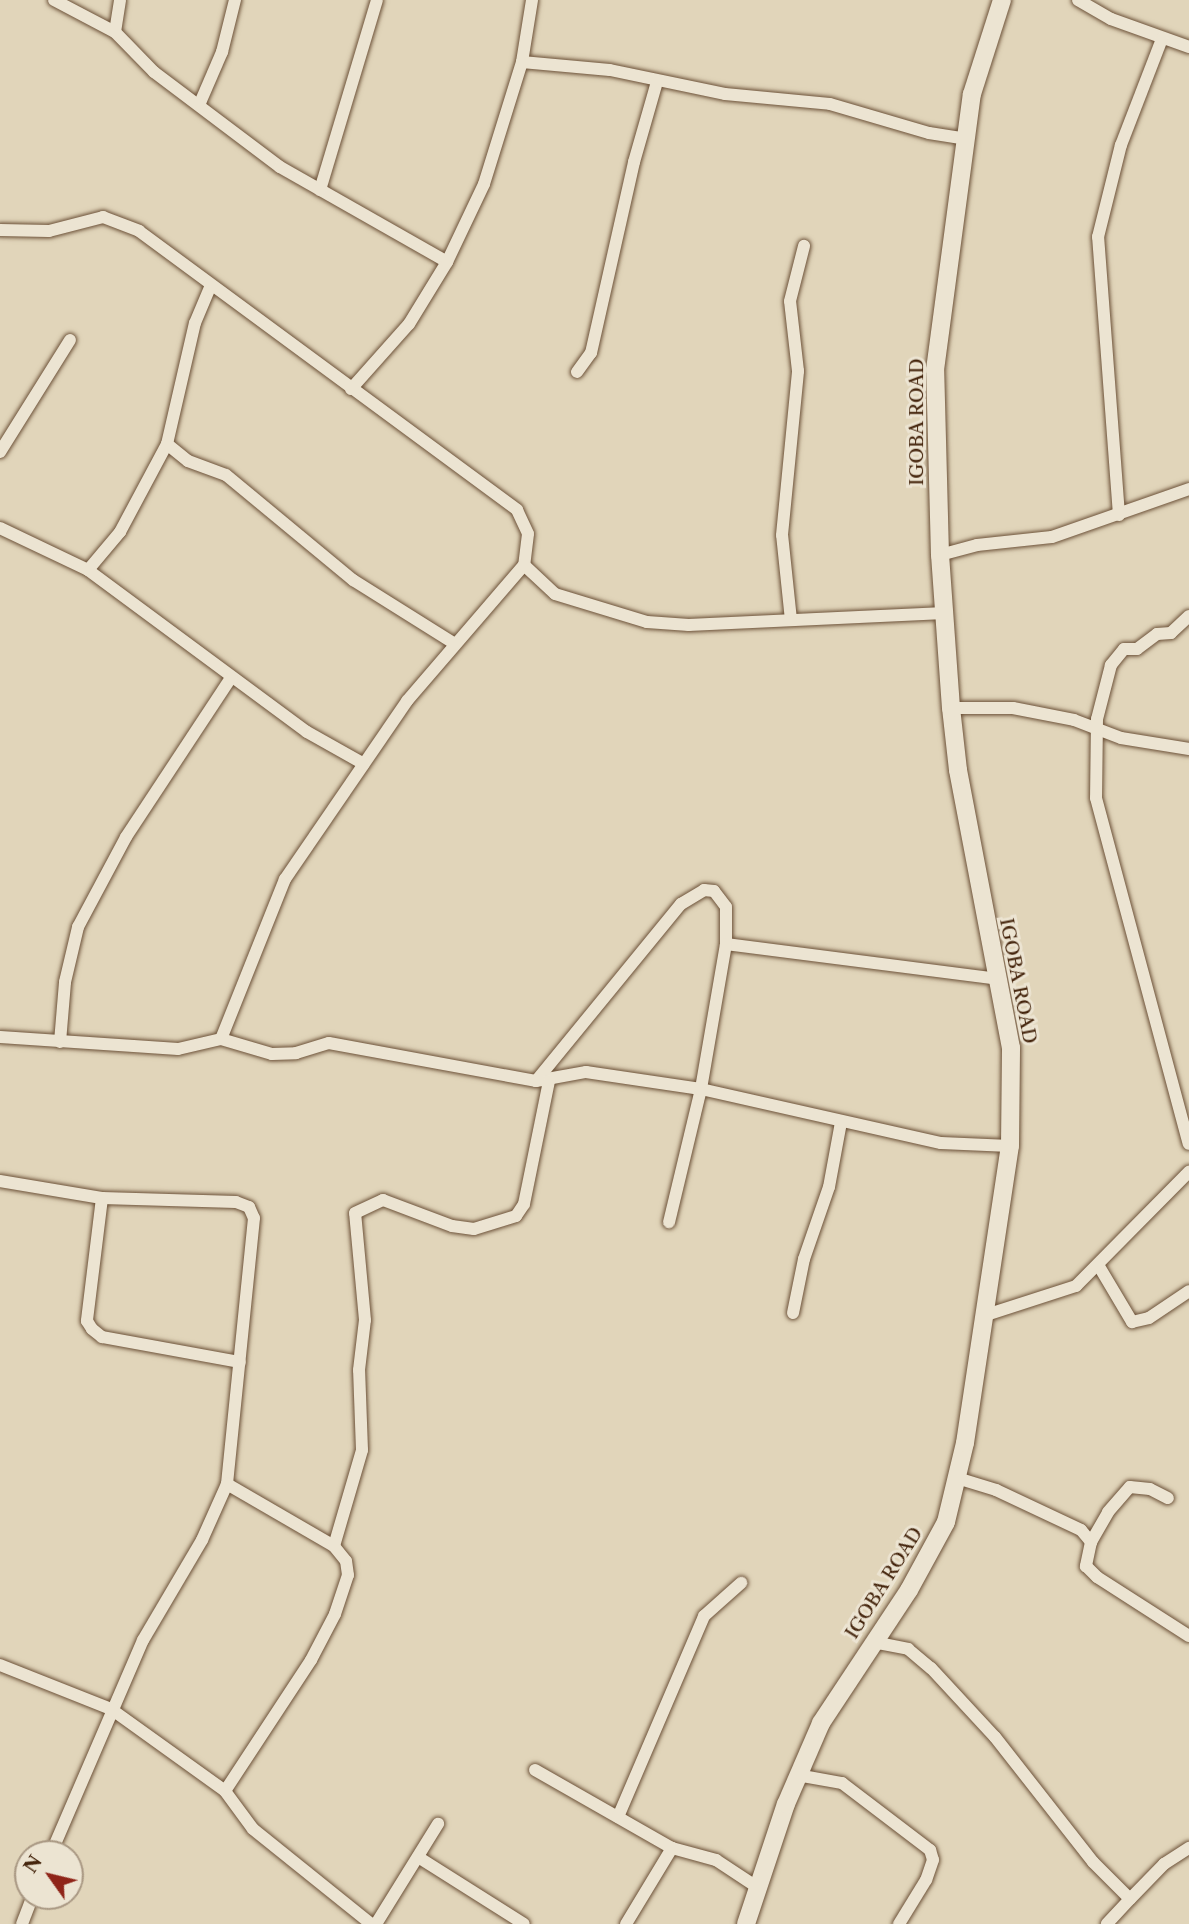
<!DOCTYPE html>
<html>
<head>
<meta charset="utf-8">
<style>
  body { margin:0 }
  #map { position:relative; width:1189px; height:1924px; overflow:hidden; background:#e1d5ba; font-family:"Libre Caslon Text",serif }
  div>[style] { position:absolute }
  .roads { filter:drop-shadow(0 0 2px #6c5138) drop-shadow(0 0 2px #6c5138) }
  .street>* { height:12px; margin:-6px; padding:0 6px; transform-origin:6px; border-radius:6px; background:#ece4d2 }
  .secondary>* { height:18px; margin:-9px; padding:0 9px; transform-origin:9px; border-radius:9px; background:#ece4d2 }
  span { translate:-50% -50%; white-space:nowrap; text-align:center; line-height:1.15; -webkit-text-stroke:6px #ece4d2; paint-order:stroke }
  .street-label { font-size:19px; color:#45250d }
  .north { position:absolute; left:14px; top:1840px; width:70px; height:70px; box-sizing:border-box; background:#ece4d2; border:2px solid #a99883; border-radius:50%; rotate:304deg; font-size:19px; font-weight:700; line-height:28px; text-align:center; color:#45250d }
  .north::after { content:''; display:block; margin:auto; width:24px; height:32px; background:#8f2418; clip-path:polygon(50% 0,100% 100%,50% 72%,0 100%) }
</style>
</head>
<body>
<div id="map">
  <div class="roads">
    <div class="street">
      <div style="left:54px;top:0;width:69px;rotate:27.7deg"></div>
      <div style="left:115px;top:32px;width:56px;rotate:45.7deg"></div>
      <div style="left:154px;top:72px;width:158px;rotate:37deg"></div>
      <div style="left:280px;top:167px;width:192px;rotate:29.6deg"></div>
      <div style="left:1078px;top:0;width:38px;rotate:30deg"></div>
      <div style="left:1111px;top:19px;width:83px;rotate:19.7deg"></div>
      <div style="left:115px;top:32px;width:32px;rotate:-81deg"></div>
      <div style="left:522px;top:62px;width:88px;rotate:5.2deg"></div>
      <div style="left:610px;top:70px;width:117px;rotate:11.8deg"></div>
      <div style="left:725px;top:94px;width:105px;rotate:5.4deg"></div>
      <div style="left:830px;top:104px;width:103px;rotate:16.3deg"></div>
      <div style="left:929px;top:133px;width:37px;rotate:9deg"></div>
      <div style="left:200px;top:103px;width:56px;rotate:-66.7deg"></div>
      <div style="left:222px;top:52px;width:54px;rotate:-76deg"></div>
      <div style="left:320px;top:190px;width:198px;rotate:-73.3deg"></div>
      <div style="left:0;top:230px;width:49px;rotate:1.2deg"></div>
      <div style="left:49px;top:231px;width:56px;rotate:-14.5deg"></div>
      <div style="left:103px;top:217px;width:39px;rotate:21deg"></div>
      <div style="left:139px;top:231px;width:470px;rotate:36.4deg"></div>
      <div style="left:517px;top:510px;width:26px;rotate:65deg"></div>
      <div style="left:528px;top:534px;width:31px;rotate:97deg"></div>
      <div style="left:524px;top:565px;width:179px;rotate:130.7deg"></div>
      <div style="left:407px;top:701px;width:216px;rotate:124.4deg"></div>
      <div style="left:285px;top:879px;width:172px;rotate:111.8deg"></div>
      <div style="left:221px;top:1039px;width:44px;rotate:166.9deg"></div>
      <div style="left:178px;top:1049px;width:178px;rotate:-176.1deg"></div>
      <div style="left:577px;top:372px;width:24px;rotate:-54deg"></div>
      <div style="left:591px;top:353px;width:196px;rotate:-77.3deg"></div>
      <div style="left:634px;top:162px;width:83px;rotate:-74deg"></div>
      <div style="left:351px;top:389px;width:87px;rotate:-48.3deg"></div>
      <div style="left:409px;top:324px;width:73px;rotate:-58.5deg"></div>
      <div style="left:447px;top:262px;width:86px;rotate:-64.6deg"></div>
      <div style="left:484px;top:184px;width:128px;rotate:-72.7deg"></div>
      <div style="left:522px;top:62px;width:63px;rotate:-80.8deg"></div>
      <div style="left:167px;top:444px;width:27px;rotate:39deg"></div>
      <div style="left:188px;top:461px;width:40px;rotate:20.2deg"></div>
      <div style="left:226px;top:475px;width:165px;rotate:39.6deg"></div>
      <div style="left:353px;top:580px;width:120px;rotate:32.1deg"></div>
      <div style="left:0;top:452px;width:132px;rotate:-58deg"></div>
      <div style="left:1119px;top:515px;width:279px;rotate:-94.3deg"></div>
      <div style="left:1098px;top:237px;width:95px;rotate:-76deg"></div>
      <div style="left:1121px;top:145px;width:114px;rotate:-68.9deg"></div>
      <div style="left:0;top:528px;width:98px;rotate:25.5deg"></div>
      <div style="left:88px;top:570px;width:272px;rotate:36.5deg"></div>
      <div style="left:307px;top:732px;width:65px;rotate:29.3deg"></div>
      <div style="left:940px;top:555px;width:38px;rotate:-15deg"></div>
      <div style="left:977px;top:545px;width:75px;rotate:-6.1deg"></div>
      <div style="left:1052px;top:537px;width:145px;rotate:-19.3deg"></div>
      <div style="left:524px;top:565px;width:42px;rotate:43.1deg"></div>
      <div style="left:555px;top:594px;width:96px;rotate:16.9deg"></div>
      <div style="left:647px;top:622px;width:42px;rotate:4.1deg"></div>
      <div style="left:689px;top:625px;width:255px;rotate:-2.7deg"></div>
      <div style="left:88px;top:570px;width:50px;rotate:-49.9deg"></div>
      <div style="left:120px;top:532px;width:100px;rotate:-61.9deg"></div>
      <div style="left:167px;top:444px;width:124px;rotate:-77deg"></div>
      <div style="left:195px;top:323px;width:41px;rotate:-67.2deg"></div>
      <div style="left:1189px;top:616px;width:25px;rotate:137deg"></div>
      <div style="left:1171px;top:633px;width:14px;rotate:176deg"></div>
      <div style="left:1157px;top:634px;width:25px;rotate:143deg"></div>
      <div style="left:1137px;top:649px;width:13px;rotate:180deg"></div>
      <div style="left:1124px;top:649px;width:21px;rotate:129deg"></div>
      <div style="left:1111px;top:665px;width:56px;rotate:104.5deg"></div>
      <div style="left:1097px;top:719px;width:79px;rotate:90.7deg"></div>
      <div style="left:1096px;top:798px;width:358px;rotate:75deg"></div>
      <div style="left:791px;top:620px;width:85px;rotate:-96deg"></div>
      <div style="left:782px;top:535px;width:165px;rotate:-84.4deg"></div>
      <div style="left:798px;top:371px;width:70px;rotate:-96.5deg"></div>
      <div style="left:790px;top:301px;width:57px;rotate:-75.7deg"></div>
      <div style="left:951px;top:708px;width:62px"></div>
      <div style="left:1013px;top:708px;width:62px;rotate:11.1deg"></div>
      <div style="left:1074px;top:720px;width:50px;rotate:21deg"></div>
      <div style="left:1121px;top:738px;width:69px;rotate:9.2deg"></div>
      <div style="left:726px;top:944px;width:276px;rotate:7.3deg"></div>
      <div style="left:221px;top:1039px;width:53px;rotate:16.4deg"></div>
      <div style="left:272px;top:1054px;width:24px;rotate:-2deg"></div>
      <div style="left:296px;top:1053px;width:34px;rotate:-17deg"></div>
      <div style="left:329px;top:1043px;width:210px;rotate:10.4deg"></div>
      <div style="left:536px;top:1081px;width:51px;rotate:-10.2deg"></div>
      <div style="left:586px;top:1072px;width:116px;rotate:8.4deg"></div>
      <div style="left:701px;top:1089px;width:137px;rotate:103.5deg"></div>
      <div style="left:60px;top:1042px;width:60px;rotate:-85.2deg"></div>
      <div style="left:65px;top:982px;width:57px;rotate:-76.7deg"></div>
      <div style="left:78px;top:927px;width:102px;rotate:-61.9deg"></div>
      <div style="left:126px;top:837px;width:191px;rotate:-56.6deg"></div>
      <div style="left:536px;top:1081px;width:229px;rotate:-50.7deg"></div>
      <div style="left:681px;top:904px;width:27px;rotate:-31deg"></div>
      <div style="left:704px;top:890px;width:10px;rotate:6deg"></div>
      <div style="left:714px;top:891px;width:20px;rotate:53deg"></div>
      <div style="left:726px;top:907px;width:37px;rotate:90deg"></div>
      <div style="left:726px;top:944px;width:147px;rotate:99.8deg"></div>
      <div style="left:701px;top:1089px;width:246px;rotate:12.7deg"></div>
      <div style="left:941px;top:1143px;width:69px;rotate:2.5deg"></div>
      <div style="left:0;top:1181px;width:103px;rotate:9.5deg"></div>
      <div style="left:102px;top:1198px;width:134px;rotate:1.7deg"></div>
      <div style="left:236px;top:1202px;width:14px;rotate:21deg"></div>
      <div style="left:249px;top:1207px;width:12px;rotate:66deg"></div>
      <div style="left:254px;top:1218px;width:267px;rotate:95.8deg"></div>
      <div style="left:227px;top:1484px;width:61px;rotate:114.1deg"></div>
      <div style="left:202px;top:1540px;width:116px;rotate:120.5deg"></div>
      <div style="left:143px;top:1640px;width:233px;rotate:113.3deg"></div>
      <div style="left:102px;top:1198px;width:124px;rotate:97deg"></div>
      <div style="left:87px;top:1321px;width:9px;rotate:58deg"></div>
      <div style="left:92px;top:1329px;width:13px;rotate:39deg"></div>
      <div style="left:102px;top:1337px;width:140px;rotate:10.3deg"></div>
      <div style="left:1100px;top:1268px;width:63px;rotate:59.3deg"></div>
      <div style="left:1132px;top:1322px;width:17px;rotate:-13deg"></div>
      <div style="left:1149px;top:1318px;width:48px;rotate:-34deg"></div>
      <div style="left:793px;top:1313px;width:55px;rotate:-78.5deg"></div>
      <div style="left:804px;top:1259px;width:76px;rotate:-70.9deg"></div>
      <div style="left:829px;top:1187px;width:66px;rotate:-79.5deg"></div>
      <div style="left:983px;top:1316px;width:98px;rotate:-17.9deg"></div>
      <div style="left:1076px;top:1286px;width:161px;rotate:-45.3deg"></div>
      <div style="left:957px;top:1478px;width:41px;rotate:17.1deg"></div>
      <div style="left:996px;top:1490px;width:94px;rotate:25.2deg"></div>
      <div style="left:1081px;top:1530px;width:16px;rotate:50deg"></div>
      <div style="left:1091px;top:1542px;width:25px;rotate:102deg"></div>
      <div style="left:1086px;top:1566px;width:16px;rotate:45deg"></div>
      <div style="left:1097px;top:1577px;width:109px;rotate:32.7deg"></div>
      <div style="left:227px;top:1484px;width:124px;rotate:30.1deg"></div>
      <div style="left:1091px;top:1542px;width:34px;rotate:-60deg"></div>
      <div style="left:1108px;top:1512px;width:33px;rotate:-49deg"></div>
      <div style="left:1130px;top:1487px;width:20px;rotate:6deg"></div>
      <div style="left:1150px;top:1489px;width:20px;rotate:27deg"></div>
      <div style="left:873px;top:1642px;width:36px;rotate:11deg"></div>
      <div style="left:908px;top:1649px;width:30px;rotate:40deg"></div>
      <div style="left:931px;top:1668px;width:94px;rotate:47.2deg"></div>
      <div style="left:995px;top:1737px;width:159px;rotate:51.9deg"></div>
      <div style="left:1093px;top:1862px;width:52px;rotate:45deg"></div>
      <div style="left:1130px;top:1899px;width:34px;rotate:133deg"></div>
      <div style="left:0;top:1665px;width:119px;rotate:21.6deg"></div>
      <div style="left:111px;top:1709px;width:140px;rotate:35.7deg"></div>
      <div style="left:225px;top:1791px;width:47px;rotate:53.6deg"></div>
      <div style="left:253px;top:1829px;width:151px;rotate:38.8deg"></div>
      <div style="left:535px;top:1770px;width:158px;rotate:29.7deg"></div>
      <div style="left:672px;top:1848px;width:46px;rotate:15.3deg"></div>
      <div style="left:716px;top:1860px;width:49px;rotate:33.4deg"></div>
      <div style="left:797px;top:1775px;width:46px;rotate:10.1deg"></div>
      <div style="left:842px;top:1783px;width:111px;rotate:37.3deg"></div>
      <div style="left:930px;top:1850px;width:10px;rotate:73deg"></div>
      <div style="left:933px;top:1860px;width:21px;rotate:109deg"></div>
      <div style="left:926px;top:1880px;width:52px;rotate:121.5deg"></div>
      <div style="left:225px;top:1791px;width:157px;rotate:-56.7deg"></div>
      <div style="left:311px;top:1660px;width:52px;rotate:-62.4deg"></div>
      <div style="left:335px;top:1614px;width:41px;rotate:-71.6deg"></div>
      <div style="left:348px;top:1575px;width:14px;rotate:-98deg"></div>
      <div style="left:346px;top:1561px;width:19px;rotate:-129deg"></div>
      <div style="left:334px;top:1546px;width:100px;rotate:-73.7deg"></div>
      <div style="left:362px;top:1450px;width:80px;rotate:-92.1deg"></div>
      <div style="left:359px;top:1370px;width:50px;rotate:-83.2deg"></div>
      <div style="left:365px;top:1320px;width:107px;rotate:-95.3deg"></div>
      <div style="left:355px;top:1213px;width:31px;rotate:-25deg"></div>
      <div style="left:383px;top:1200px;width:74px;rotate:20.6deg"></div>
      <div style="left:452px;top:1226px;width:22px;rotate:8deg"></div>
      <div style="left:474px;top:1229px;width:44px;rotate:-17.2deg"></div>
      <div style="left:516px;top:1216px;width:14px;rotate:-56deg"></div>
      <div style="left:524px;top:1204px;width:126px;rotate:-78.5deg"></div>
      <div style="left:618px;top:1817px;width:219px;rotate:-66.8deg"></div>
      <div style="left:704px;top:1616px;width:50px;rotate:-41.7deg"></div>
      <div style="left:418px;top:1857px;width:125px;rotate:32.3deg"></div>
      <div style="left:1130px;top:1899px;width:49px;rotate:-45.8deg"></div>
      <div style="left:1164px;top:1864px;width:30px;rotate:-33deg"></div>
      <div style="left:22px;top:1924px;width:30px;rotate:-69deg"></div>
      <div style="left:376px;top:1924px;width:118px;rotate:-58.2deg"></div>
      <div style="left:626px;top:1924px;width:89px;rotate:-58.8deg"></div>
    </div>
    <div class="secondary">
      <div style="left:746px;top:1924px;width:126px;rotate:-71.6deg"></div>
      <div style="left:786px;top:1804px;width:88px;rotate:-66.6deg"></div>
      <div style="left:821px;top:1723px;width:159px;rotate:-56.5deg"></div>
      <div style="left:909px;top:1590px;width:77px;rotate:-61.4deg"></div>
      <div style="left:946px;top:1522px;width:81px;rotate:-76.5deg"></div>
      <div style="left:965px;top:1443px;width:300px;rotate:-81.4deg"></div>
      <div style="left:1010px;top:1146px;width:98px;rotate:-89.4deg"></div>
      <div style="left:1011px;top:1048px;width:283px;rotate:-100.8deg"></div>
      <div style="left:958px;top:770px;width:62px;rotate:-96.4deg"></div>
      <div style="left:951px;top:708px;width:153px;rotate:-94.1deg"></div>
      <div style="left:940px;top:555px;width:185px;rotate:-91.5deg"></div>
      <div style="left:935px;top:370px;width:278px;rotate:-82.4deg"></div>
      <div style="left:972px;top:94px;width:99px;rotate:-72.3deg"></div>
    </div>
  </div>
  <div class="street-label">
    <span style="left:917px;top:422px;rotate:-90deg">IGOBA ROAD</span>
    <span style="left:1018px;top:981px;rotate:79deg">IGOBA ROAD</span>
    <span style="left:884px;top:1583px;rotate:-58deg">IGOBA ROAD</span>
  </div>
  <div class="north">N</div>
</div>
</body>
</html>
